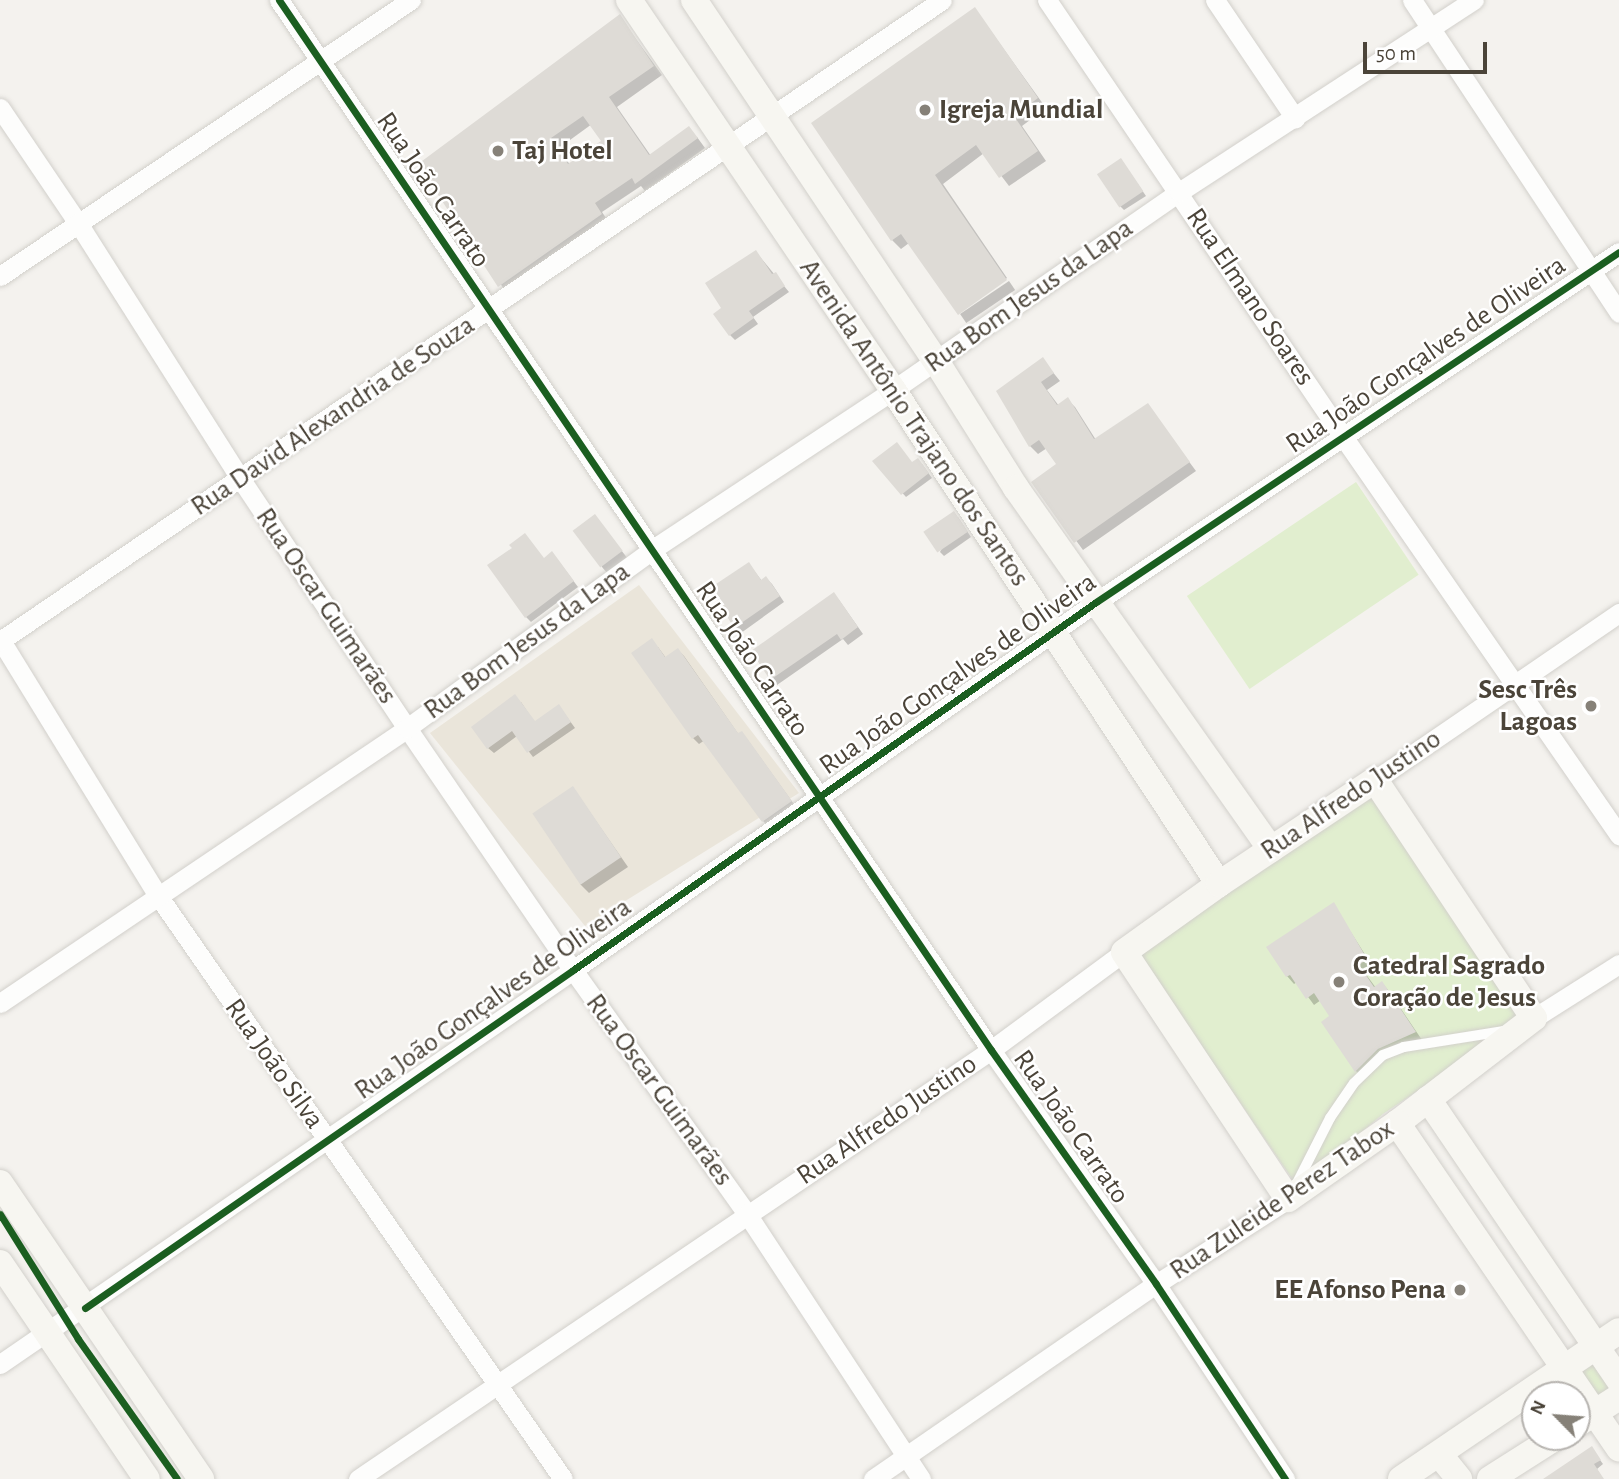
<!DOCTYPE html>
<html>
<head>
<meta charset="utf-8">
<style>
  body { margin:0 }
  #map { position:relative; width:1619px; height:1479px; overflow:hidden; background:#f4f2ee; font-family:"Alegreya Sans",sans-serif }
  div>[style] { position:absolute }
  .education>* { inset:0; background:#eae5da }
  .green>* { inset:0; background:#e1eecf; transform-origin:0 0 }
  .shadow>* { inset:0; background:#0003; transform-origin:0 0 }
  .building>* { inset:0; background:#dedbd6; transform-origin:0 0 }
  .roads { filter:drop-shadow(0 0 2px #d2d0cb) drop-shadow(0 0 2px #d2d0cb) }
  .lane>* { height:10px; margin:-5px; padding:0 5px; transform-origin:5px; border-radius:5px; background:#fdfdfc }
  .street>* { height:19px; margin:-9.5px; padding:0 9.5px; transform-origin:9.5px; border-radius:9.5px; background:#fdfdfc }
  .secondary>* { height:26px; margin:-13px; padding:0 13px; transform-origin:13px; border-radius:13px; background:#f7f6f1 }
  .cycleway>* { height:7px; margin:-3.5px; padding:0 3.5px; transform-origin:3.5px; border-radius:3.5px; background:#1b5e20 }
  .dots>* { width:19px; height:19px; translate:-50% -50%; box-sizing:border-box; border:4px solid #fff; border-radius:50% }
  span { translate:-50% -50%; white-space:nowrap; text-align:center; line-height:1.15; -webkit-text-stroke:5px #fff; paint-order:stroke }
  .poi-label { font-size:28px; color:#4b4439; font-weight:700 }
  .left { translate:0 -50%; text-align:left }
  .right { translate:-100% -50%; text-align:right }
  .street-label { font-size:28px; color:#4b4439 }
  .north { position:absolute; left:1521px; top:1381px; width:70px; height:70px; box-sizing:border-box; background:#fff; border:2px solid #b7b4b0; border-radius:50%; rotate:295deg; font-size:19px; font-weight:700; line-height:28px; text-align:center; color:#4b4439 }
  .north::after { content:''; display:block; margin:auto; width:24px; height:32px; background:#868178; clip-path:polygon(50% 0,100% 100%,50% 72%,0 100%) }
  .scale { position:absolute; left:1363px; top:42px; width:124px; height:32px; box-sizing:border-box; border:4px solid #4b4439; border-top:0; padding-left:9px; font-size:21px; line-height:24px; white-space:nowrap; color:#4b4439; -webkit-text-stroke:5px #fff; paint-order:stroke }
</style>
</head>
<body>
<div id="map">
  <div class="education">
    <div style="clip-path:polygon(639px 585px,799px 793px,585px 926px,430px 733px)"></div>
  </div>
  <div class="green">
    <div style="left:1356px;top:482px;width:112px;height:204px;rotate:56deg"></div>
    <div style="clip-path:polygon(1379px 786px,1520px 1022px,1383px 1114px,1297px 1186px,1136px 951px)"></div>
    <div style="left:1599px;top:1361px;width:36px;height:22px;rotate:58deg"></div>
  </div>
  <div class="shadow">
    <div style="clip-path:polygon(975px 9px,1046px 108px,1022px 126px,1046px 161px,1009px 186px,984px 153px,943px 184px,1007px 278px,959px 313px,909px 243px,901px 249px,892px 240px)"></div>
    <div style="clip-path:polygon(evenodd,620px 17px,662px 75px,617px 107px,651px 156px,697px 137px,705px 148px,645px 191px,641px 186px,602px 212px,610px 224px,508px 295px,420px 165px,620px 17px,592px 124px,603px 142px,570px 165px,559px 148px,592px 124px)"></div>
    <div style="clip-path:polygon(1124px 164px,1146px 196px,1124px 210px,1120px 206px)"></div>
    <div style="clip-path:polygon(756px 252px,789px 292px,753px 317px,758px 324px,735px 340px,730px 335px,724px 309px)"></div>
    <div style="left:1009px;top:281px;width:11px;height:59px;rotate:56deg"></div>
    <div style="clip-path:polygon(1043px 360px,1060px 381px,1047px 390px,1059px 406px,1068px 400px,1075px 407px,1096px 440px,1147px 405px,1196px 471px,1083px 550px,1033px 482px,1059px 465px,1047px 448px,1038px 454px,1030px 446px,998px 391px)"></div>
    <div style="clip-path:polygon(874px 461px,922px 464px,932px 478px,906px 497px)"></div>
    <div style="clip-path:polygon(595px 516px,628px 559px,608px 574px,602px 567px)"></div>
    <div style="clip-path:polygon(958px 517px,971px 537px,944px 556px,940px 552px)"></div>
    <div style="clip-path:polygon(544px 559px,557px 559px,578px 587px,531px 622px,526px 617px)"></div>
    <div style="clip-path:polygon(749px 564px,762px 581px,766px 578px,772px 584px,784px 602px,741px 633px,735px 627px)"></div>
    <div style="clip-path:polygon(839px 600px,863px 634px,848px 645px,843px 639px,777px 685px,771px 679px)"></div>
    <div style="clip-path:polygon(658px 647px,666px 658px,678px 650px,684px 656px,739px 735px,747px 739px,796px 807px,769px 827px,763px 821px,705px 740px,699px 744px,693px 738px,634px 654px)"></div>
    <div style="clip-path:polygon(521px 702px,535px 723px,559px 706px,575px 728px,533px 757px,517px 736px,494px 753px,488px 748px)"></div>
    <div style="clip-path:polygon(573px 788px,628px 867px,589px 893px,580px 884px)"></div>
    <div style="clip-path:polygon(1333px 904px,1373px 967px,1365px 973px,1376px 988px,1382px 983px,1389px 991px,1422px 1040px,1386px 1056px,1363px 1078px,1356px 1071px,1332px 1016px,1321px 1000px,1314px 1005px,1297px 982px,1294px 984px,1287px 976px)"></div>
    <div style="clip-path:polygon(1595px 1453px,1603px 1464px,1597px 1469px,1603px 1479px,1546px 1479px)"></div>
  </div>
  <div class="building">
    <div style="clip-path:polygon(975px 7px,1038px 98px,1014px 116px,1038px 151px,999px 178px,976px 145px,935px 175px,1007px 280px,958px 315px,901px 234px,891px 241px,811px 123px)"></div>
    <div style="clip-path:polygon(evenodd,620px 14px,654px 66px,609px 97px,649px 155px,689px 126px,698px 138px,635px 184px,632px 178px,595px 203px,602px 214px,498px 287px,418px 164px,620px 14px,583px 116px,601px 141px,568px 164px,551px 138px,583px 116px)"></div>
    <div style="left:1121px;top:158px;width:40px;height:29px;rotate:56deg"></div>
    <div style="clip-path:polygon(756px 250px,772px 274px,776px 272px,785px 286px,749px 311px,754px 318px,729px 336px,713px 314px,721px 308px,705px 283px)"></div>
    <div style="clip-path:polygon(1043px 357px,1054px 373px,1041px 382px,1057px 405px,1068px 397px,1094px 439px,1148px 403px,1190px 462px,1074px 543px,1031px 482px,1056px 464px,1039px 440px,1029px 447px,996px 391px)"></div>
    <div style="clip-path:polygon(897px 442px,912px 462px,918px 458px,929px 473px,901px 495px,872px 461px)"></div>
    <div style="left:954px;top:511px;width:25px;height:37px;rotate:56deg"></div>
    <div style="left:595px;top:514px;width:46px;height:28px;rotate:53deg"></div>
    <div style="clip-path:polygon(525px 533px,544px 558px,552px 551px,574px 581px,525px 618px,487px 565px,512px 548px,509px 545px)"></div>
    <div style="clip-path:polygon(749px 562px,761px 580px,766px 576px,780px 596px,734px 628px,710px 588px)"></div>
    <div style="clip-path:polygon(834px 592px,858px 627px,841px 640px,837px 634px,770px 680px,751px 651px)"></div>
    <div style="clip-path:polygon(652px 638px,665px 657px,678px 648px,738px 733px,742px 731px,792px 801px,762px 822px,698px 735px,692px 739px,631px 653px)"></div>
    <div style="clip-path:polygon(515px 694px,535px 721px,559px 704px,571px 722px,527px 753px,512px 731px,487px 749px,471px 727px)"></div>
    <div style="left:573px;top:786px;width:86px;height:49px;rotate:56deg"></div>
    <div style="clip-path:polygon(1334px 902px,1367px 959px,1359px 965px,1374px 987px,1382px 981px,1416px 1032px,1378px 1049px,1355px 1072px,1321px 1022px,1329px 1016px,1314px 993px,1306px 999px,1290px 975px,1286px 977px,1266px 947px)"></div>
    <div style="clip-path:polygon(1592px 1446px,1601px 1460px,1594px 1464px,1604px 1479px,1543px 1479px)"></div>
  </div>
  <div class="roads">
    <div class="lane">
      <div style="left:1297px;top:1183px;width:73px;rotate:-63.1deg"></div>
      <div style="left:1330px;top:1118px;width:42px;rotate:-55.6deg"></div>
      <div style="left:1354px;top:1083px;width:40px;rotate:-44deg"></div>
      <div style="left:1383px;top:1055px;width:22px;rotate:-21deg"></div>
      <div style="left:1404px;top:1047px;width:101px;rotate:-9.1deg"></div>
    </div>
    <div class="street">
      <div style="left:279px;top:0;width:1269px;rotate:55.86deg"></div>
      <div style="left:991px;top:1050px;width:286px;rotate:54.8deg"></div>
      <div style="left:1156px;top:1284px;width:234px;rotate:56.5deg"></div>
      <div style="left:1047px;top:0;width:526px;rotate:55.86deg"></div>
      <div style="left:1342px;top:435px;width:487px;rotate:55.3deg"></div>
      <div style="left:1215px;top:0;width:143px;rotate:55.9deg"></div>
      <div style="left:1412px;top:0;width:375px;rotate:56.5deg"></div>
      <div style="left:0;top:108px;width:139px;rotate:55.9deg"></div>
      <div style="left:78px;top:223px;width:302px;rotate:57.6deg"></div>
      <div style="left:240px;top:478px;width:301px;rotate:56.3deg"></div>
      <div style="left:407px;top:728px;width:293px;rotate:55.6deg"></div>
      <div style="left:573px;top:970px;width:300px;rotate:54.5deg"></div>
      <div style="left:747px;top:1214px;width:317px;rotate:56.7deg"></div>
      <div style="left:0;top:276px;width:495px;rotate:-33.9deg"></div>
      <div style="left:0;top:639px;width:303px;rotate:58.4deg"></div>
      <div style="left:159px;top:897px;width:708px;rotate:55.23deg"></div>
      <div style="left:0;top:641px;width:1139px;rotate:-34.23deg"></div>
      <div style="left:1375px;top:780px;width:296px;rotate:-34.4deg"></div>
      <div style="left:0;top:1003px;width:491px;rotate:-34deg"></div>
      <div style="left:407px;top:728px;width:304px;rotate:-36deg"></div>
      <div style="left:653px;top:549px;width:288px;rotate:-33.5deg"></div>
      <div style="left:893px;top:390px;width:348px;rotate:-34.7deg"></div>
      <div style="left:1179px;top:192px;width:352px;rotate:-33.1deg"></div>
      <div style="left:1534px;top:1018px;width:101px;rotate:-32.4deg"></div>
      <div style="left:0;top:1364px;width:695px;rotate:-34.51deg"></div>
      <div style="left:573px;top:970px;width:639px;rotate:-35.13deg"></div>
      <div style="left:1096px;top:602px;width:629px;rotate:-33.79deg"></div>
      <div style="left:358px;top:1479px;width:765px;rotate:-34.13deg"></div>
      <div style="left:991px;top:1050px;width:165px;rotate:-36.4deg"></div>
      <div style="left:873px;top:1479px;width:344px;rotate:-34.6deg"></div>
      <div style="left:1156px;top:1284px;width:157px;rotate:-32.8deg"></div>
    </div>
    <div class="secondary">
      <div style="left:629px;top:0;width:471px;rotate:55.9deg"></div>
      <div style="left:893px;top:390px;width:592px;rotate:56.58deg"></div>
      <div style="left:694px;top:0;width:435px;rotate:56.2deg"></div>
      <div style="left:936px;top:361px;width:150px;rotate:57.8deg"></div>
      <div style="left:1016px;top:488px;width:442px;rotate:54.8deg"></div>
      <div style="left:1375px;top:780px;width:286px;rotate:56.3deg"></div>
      <div style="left:1534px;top:1018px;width:173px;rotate:142.5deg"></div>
      <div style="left:1397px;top:1123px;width:133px;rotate:145.1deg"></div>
      <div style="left:1288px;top:1199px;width:296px;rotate:-123.6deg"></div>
      <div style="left:1124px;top:952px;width:117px;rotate:-35.6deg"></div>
      <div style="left:1219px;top:884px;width:187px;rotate:-33.7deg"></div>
      <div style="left:1428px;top:1099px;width:340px;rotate:55.8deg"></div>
      <div style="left:1397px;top:1123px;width:394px;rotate:55.7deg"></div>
      <div style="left:0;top:1183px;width:358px;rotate:55.8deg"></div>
      <div style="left:0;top:1263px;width:261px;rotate:55.8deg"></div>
      <div style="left:1577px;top:1424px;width:50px;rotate:-32.7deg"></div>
      <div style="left:1439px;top:1454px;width:32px;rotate:51deg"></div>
      <div style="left:1401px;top:1479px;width:263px;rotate:-34.2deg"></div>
      <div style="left:1490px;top:1479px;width:78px;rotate:-32.5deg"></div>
    </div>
  </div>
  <div class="cycleway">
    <div style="left:279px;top:0;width:1269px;rotate:55.86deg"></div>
    <div style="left:991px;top:1050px;width:286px;rotate:54.8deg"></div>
    <div style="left:1156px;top:1284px;width:234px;rotate:56.5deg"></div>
    <div style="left:0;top:1214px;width:147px;rotate:58deg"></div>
    <div style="left:78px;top:1339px;width:171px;rotate:54.7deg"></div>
    <div style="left:85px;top:1308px;width:594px;rotate:-34.71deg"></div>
    <div style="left:573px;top:970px;width:639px;rotate:-35.13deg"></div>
    <div style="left:1096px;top:602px;width:629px;rotate:-33.79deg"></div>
  </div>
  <div class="dots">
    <div style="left:925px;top:110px;background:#868178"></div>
    <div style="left:498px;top:151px;background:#868178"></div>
    <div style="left:1591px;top:706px;background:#868178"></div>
    <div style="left:1339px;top:982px;background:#868178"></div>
    <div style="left:1460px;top:1290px;background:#868178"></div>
  </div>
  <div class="poi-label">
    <span class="left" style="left:939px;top:110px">Igreja Mundial</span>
    <span class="left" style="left:512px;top:151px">Taj Hotel</span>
    <span class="right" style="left:1577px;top:706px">Sesc Três<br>Lagoas</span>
    <span class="left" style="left:1353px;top:982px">Catedral Sagrado<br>Coração de Jesus</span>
    <span class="right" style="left:1446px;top:1290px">EE Afonso Pena</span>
  </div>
  <div class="street-label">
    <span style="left:433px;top:190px;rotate:56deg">Rua João Carrato</span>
    <span style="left:1029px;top:296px;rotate:-35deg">Rua Bom Jesus da Lapa</span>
    <span style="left:1250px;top:297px;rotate:56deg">Rua Elmano Soares</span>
    <span style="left:1426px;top:355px;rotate:-34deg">Rua João Gonçalves de Oliveira</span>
    <span style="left:333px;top:416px;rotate:-34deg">Rua David Alexandria de Souza</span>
    <span style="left:914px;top:423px;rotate:56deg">Avenida Antônio Trajano dos Santos</span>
    <span style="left:326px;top:606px;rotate:56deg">Rua Oscar Guimarães</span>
    <span style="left:527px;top:641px;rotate:-36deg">Rua Bom Jesus da Lapa</span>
    <span style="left:752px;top:659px;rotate:56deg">Rua João Carrato</span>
    <span style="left:958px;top:674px;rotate:-35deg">Rua João Gonçalves de Oliveira</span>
    <span style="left:1351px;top:795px;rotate:-34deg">Rua Alfredo Justino</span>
    <span style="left:493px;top:999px;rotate:-35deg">Rua João Gonçalves de Oliveira</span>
    <span style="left:274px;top:1064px;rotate:55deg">Rua João Silva</span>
    <span style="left:659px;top:1090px;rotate:54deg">Rua Oscar Guimarães</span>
    <span style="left:887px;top:1120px;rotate:-34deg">Rua Alfredo Justino</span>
    <span style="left:1071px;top:1127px;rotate:55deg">Rua João Carrato</span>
    <span style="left:1282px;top:1200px;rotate:-34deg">Rua Zuleide Perez Tabox</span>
  </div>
  <div class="north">N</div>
  <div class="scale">50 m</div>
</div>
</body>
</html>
